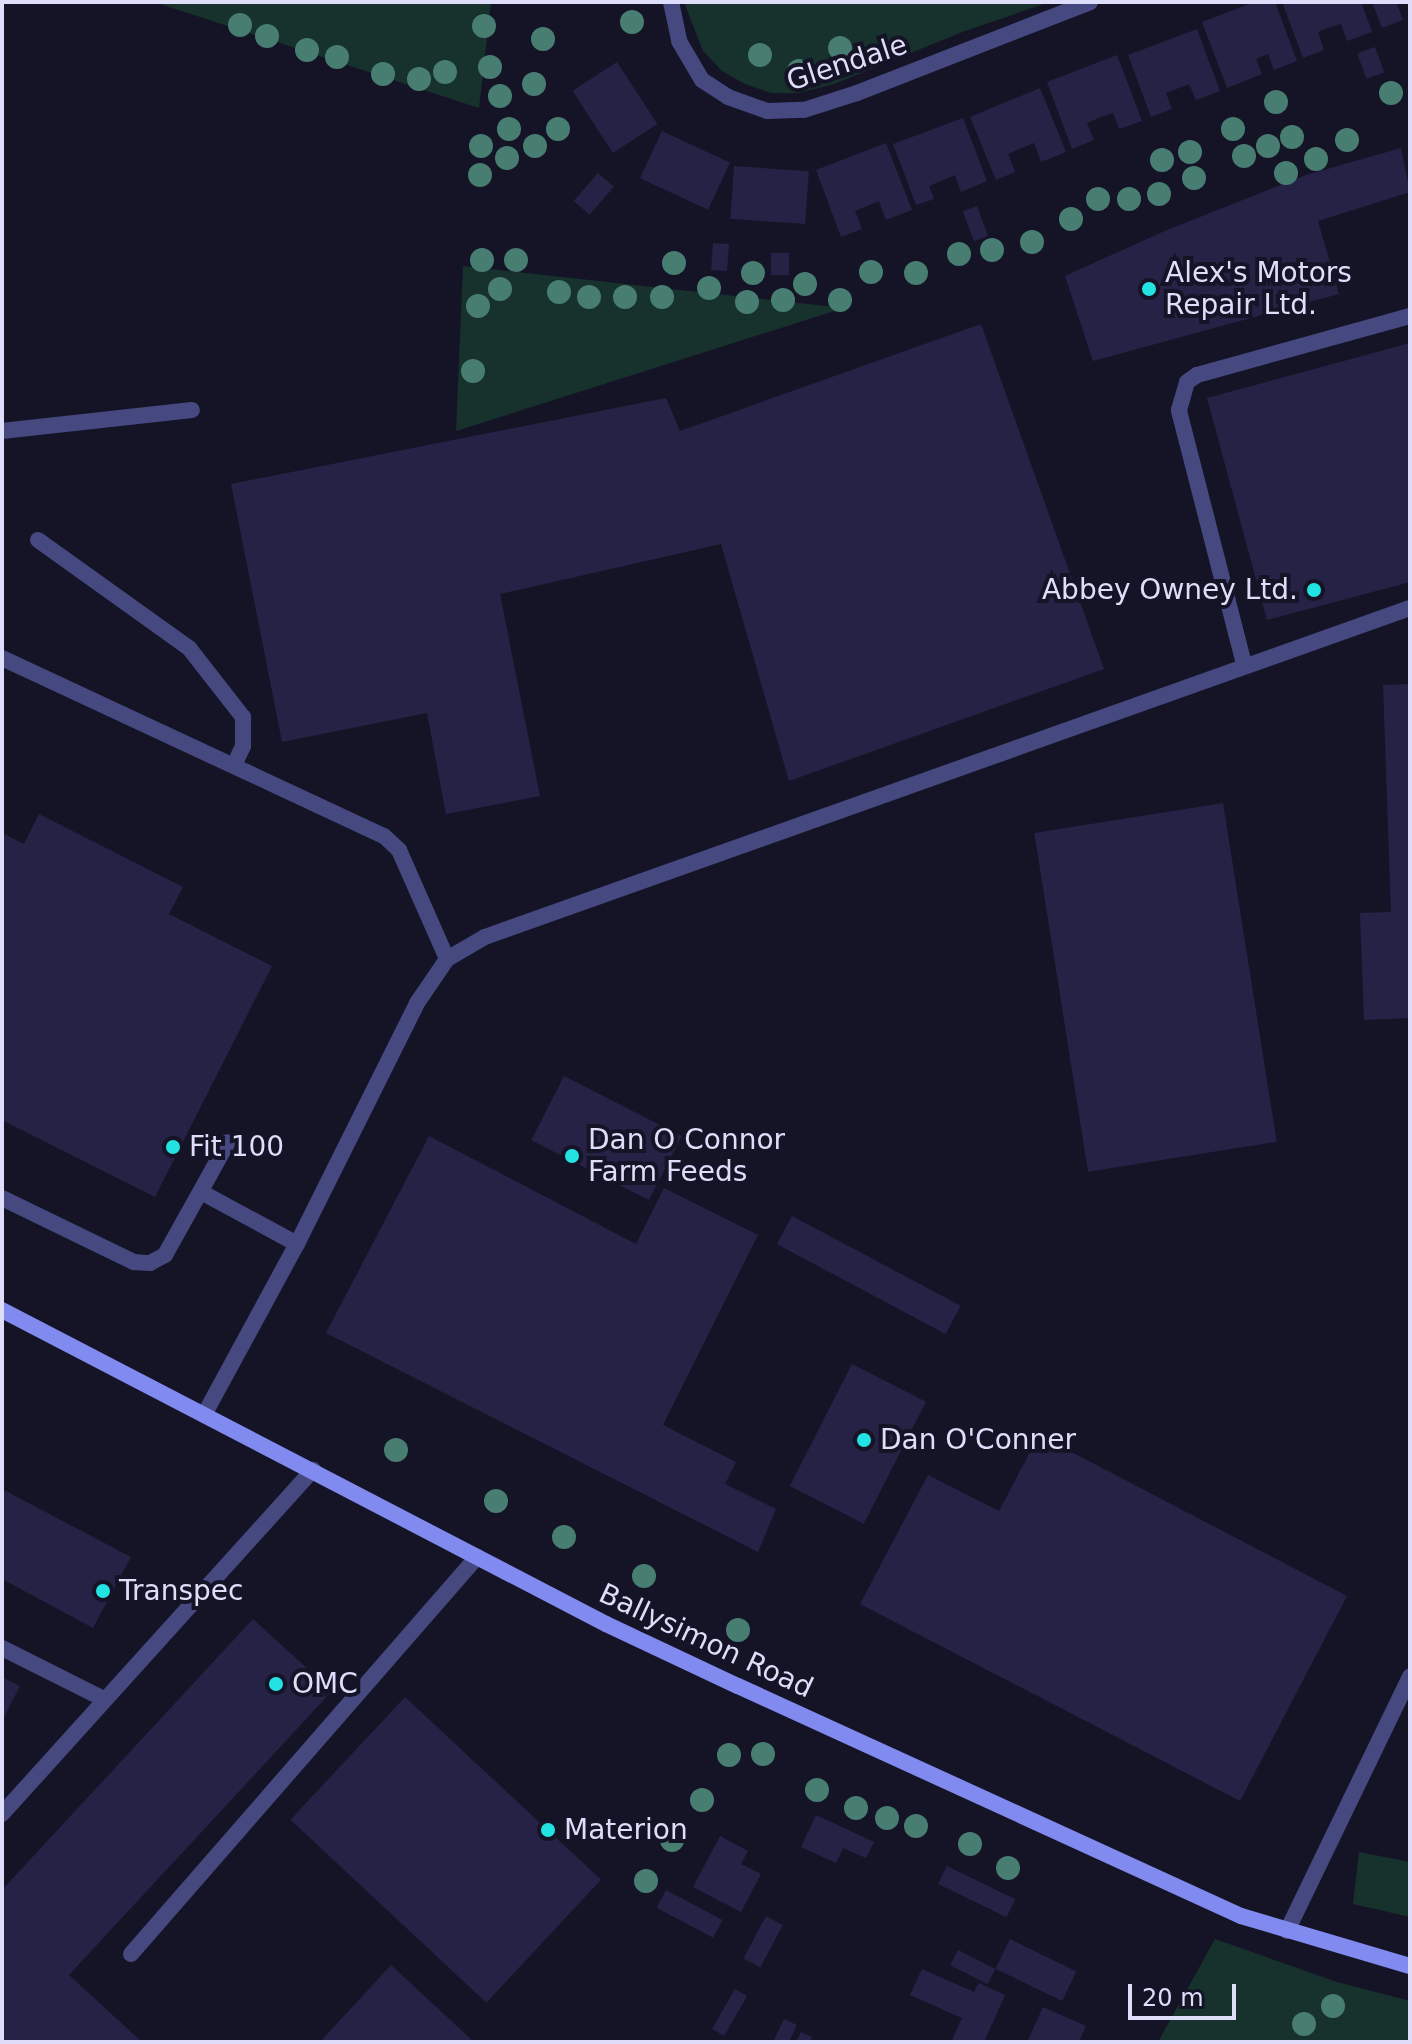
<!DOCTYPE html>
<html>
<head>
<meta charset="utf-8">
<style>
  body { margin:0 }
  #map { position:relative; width:1412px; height:2044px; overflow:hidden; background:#151427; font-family:"DejaVu Sans",sans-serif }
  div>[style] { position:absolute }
  .green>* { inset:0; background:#17312d }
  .building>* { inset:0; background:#252246; transform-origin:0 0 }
  .lane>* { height:16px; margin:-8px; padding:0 8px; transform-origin:8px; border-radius:8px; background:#454980 }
  .street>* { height:16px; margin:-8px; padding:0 8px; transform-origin:8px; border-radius:8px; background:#454980 }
  .secondary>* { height:16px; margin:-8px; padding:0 8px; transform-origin:8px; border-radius:8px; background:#818aef }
  .trees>* { width:24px; height:24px; margin:-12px; border-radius:50%; background:#487d72 }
  .dots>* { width:22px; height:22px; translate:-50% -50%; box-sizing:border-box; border:4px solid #151427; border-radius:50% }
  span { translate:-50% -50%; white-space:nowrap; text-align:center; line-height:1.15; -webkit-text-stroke:8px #151427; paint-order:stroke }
  .street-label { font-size:28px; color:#dedefb }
  .poi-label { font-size:28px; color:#dedefb }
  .left { translate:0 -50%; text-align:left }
  .right { translate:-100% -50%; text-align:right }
  .frame { position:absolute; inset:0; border:4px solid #dedefb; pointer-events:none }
  .scale { position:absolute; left:1128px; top:1984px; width:108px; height:36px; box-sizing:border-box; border:4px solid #dedefb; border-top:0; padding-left:10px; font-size:24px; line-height:28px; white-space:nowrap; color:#dedefb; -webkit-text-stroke:6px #151427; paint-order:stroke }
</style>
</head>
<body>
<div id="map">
  <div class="green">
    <div style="clip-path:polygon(154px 2px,491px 2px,479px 108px)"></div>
    <div style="clip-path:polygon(684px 2px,1050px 2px,965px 31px,834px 84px,798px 93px,771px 93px,745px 84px,722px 71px,703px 51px)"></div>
    <div style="clip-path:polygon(463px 266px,844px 308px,456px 431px)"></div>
    <div style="clip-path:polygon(1359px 1852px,1410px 1862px,1410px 1917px,1353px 1904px)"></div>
    <div style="clip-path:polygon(1215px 1939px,1337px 1982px,1410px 2001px,1410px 2042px,1158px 2042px)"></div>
  </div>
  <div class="building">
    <div style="clip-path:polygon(1255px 2px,1275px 2px,1297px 61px,1274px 70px,1268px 54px,1256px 59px,1262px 74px,1227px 88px,1202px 22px)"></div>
    <div style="clip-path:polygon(1282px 2px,1361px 2px,1372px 32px,1347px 41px,1341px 24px,1330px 27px,1318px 32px,1324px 50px,1303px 58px)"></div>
    <div style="clip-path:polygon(1372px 2px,1396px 2px,1403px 20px,1382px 28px)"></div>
    <div style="clip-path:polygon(1197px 29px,1220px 91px,1196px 100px,1189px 84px,1166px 93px,1172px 109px,1151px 117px,1128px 55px)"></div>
    <div style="left:1375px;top:47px;width:27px;height:19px;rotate:70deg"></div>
    <div style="clip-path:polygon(1117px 55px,1142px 121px,1119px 129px,1113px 113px,1101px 117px,1087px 123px,1094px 140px,1072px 149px,1047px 82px)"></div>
    <div style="left:617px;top:62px;width:74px;height:53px;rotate:57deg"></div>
    <div style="clip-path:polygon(1040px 88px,1066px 152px,1041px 162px,1034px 143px,1008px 154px,1015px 172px,996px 180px,970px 117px)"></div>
    <div style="clip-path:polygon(963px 118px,987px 181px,961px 192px,955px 175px,929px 186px,934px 199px,916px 205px,893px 144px)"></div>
    <div style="left:662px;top:131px;width:75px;height:52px;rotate:25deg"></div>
    <div style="clip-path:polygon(886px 143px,912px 210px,886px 220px,879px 201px,855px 211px,862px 229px,841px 237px,816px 170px)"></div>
    <div style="clip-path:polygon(1401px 148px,1410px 192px,1318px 221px,1339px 294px,1093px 361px,1065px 276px,1167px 230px,1306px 175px)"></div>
    <div style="left:734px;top:166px;width:75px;height:53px;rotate:4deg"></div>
    <div style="left:598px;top:173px;width:21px;height:37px;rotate:41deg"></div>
    <div style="left:977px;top:206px;width:32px;height:15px;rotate:70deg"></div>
    <div style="left:713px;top:243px;width:16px;height:27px;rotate:4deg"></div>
    <div style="left:771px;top:253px;width:18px;height:22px"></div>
    <div style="clip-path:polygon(981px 324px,1104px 669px,789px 781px,721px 544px,500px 594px,540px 796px,446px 814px,427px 713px,282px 742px,231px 484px,666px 398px,680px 431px)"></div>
    <div style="clip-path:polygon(1410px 343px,1410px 582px,1267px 620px,1207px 398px)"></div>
    <div style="clip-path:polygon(1410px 684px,1410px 1018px,1364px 1020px,1360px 913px,1391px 912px,1383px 685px)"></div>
    <div style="left:1223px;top:803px;width:343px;height:191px;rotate:81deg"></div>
    <div style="clip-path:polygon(39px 814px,183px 887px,169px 914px,272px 966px,155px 1197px,2px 1120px,2px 833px,24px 844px)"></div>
    <div style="left:564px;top:1076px;width:132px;height:72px;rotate:27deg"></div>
    <div style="clip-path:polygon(429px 1136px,636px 1244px,664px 1188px,758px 1235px,663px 1425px,736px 1462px,725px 1484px,776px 1509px,758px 1552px,326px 1333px)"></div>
    <div style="left:792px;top:1216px;width:191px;height:32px;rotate:28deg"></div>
    <div style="left:852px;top:1364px;width:83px;height:137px;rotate:27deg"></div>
    <div style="clip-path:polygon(1039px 1435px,1347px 1596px,1240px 1801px,860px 1604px,928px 1475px,999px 1511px)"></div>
    <div style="clip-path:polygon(2px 1489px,131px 1557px,93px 1628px,2px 1579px)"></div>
    <div style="clip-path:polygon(253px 1619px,332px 1691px,69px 1975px,142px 2042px,2px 2042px,2px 1890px)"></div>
    <div style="clip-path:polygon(2px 1677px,20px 1686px,2px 1721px)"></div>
    <div style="left:405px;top:1697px;width:268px;height:168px;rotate:43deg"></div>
    <div style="clip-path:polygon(816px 1815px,874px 1842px,866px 1858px,843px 1848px,836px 1863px,801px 1847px)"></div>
    <div style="clip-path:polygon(720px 1836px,748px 1851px,741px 1864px,761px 1874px,741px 1912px,693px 1887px)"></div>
    <div style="left:947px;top:1866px;width:76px;height:20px;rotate:26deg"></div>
    <div style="left:666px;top:1890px;width:64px;height:20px;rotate:28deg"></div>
    <div style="left:766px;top:1916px;width:19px;height:48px;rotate:28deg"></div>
    <div style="left:1010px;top:1939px;width:74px;height:33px;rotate:26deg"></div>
    <div style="left:958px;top:1950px;width:42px;height:17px;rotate:27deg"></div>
    <div style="clip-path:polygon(391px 1965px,474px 2042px,320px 2042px)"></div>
    <div style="clip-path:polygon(922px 1969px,974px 1992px,979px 1983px,1005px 1995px,984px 2042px,951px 2042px,962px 2018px,910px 1995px)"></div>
    <div style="left:735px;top:1989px;width:14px;height:46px;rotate:30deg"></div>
    <div style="clip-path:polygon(1043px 2007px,1086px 2026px,1079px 2042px,1027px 2042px)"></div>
    <div style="clip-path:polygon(784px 2019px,797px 2025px,789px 2042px,773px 2042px)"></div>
    <div style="clip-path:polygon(801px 2032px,812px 2037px,810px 2042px,796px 2042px)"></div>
  </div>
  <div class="lane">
    <div style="left:2px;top:431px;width:191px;rotate:-6.3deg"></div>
    <div style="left:38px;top:540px;width:186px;rotate:35.6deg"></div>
    <div style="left:189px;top:648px;width:88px;rotate:52deg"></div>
    <div style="left:243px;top:717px;width:29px;rotate:90deg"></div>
    <div style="left:243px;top:746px;width:21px;rotate:115deg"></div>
    <div style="left:2px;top:658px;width:421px;rotate:25deg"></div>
    <div style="left:384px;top:836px;width:21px;rotate:43deg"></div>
    <div style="left:399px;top:850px;width:119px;rotate:66.2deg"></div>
    <div style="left:1244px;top:664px;width:262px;rotate:-104.4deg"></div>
    <div style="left:1179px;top:410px;width:29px;rotate:-74deg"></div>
    <div style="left:1187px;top:382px;width:12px;rotate:-35deg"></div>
    <div style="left:1197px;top:375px;width:221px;rotate:-15.5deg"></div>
    <div style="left:201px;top:1192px;width:109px;rotate:28.4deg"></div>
    <div style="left:2px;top:1198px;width:147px;rotate:25.9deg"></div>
    <div style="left:134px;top:1262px;width:16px;rotate:4deg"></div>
    <div style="left:150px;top:1263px;width:17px;rotate:-28deg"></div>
    <div style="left:165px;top:1255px;width:129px;rotate:-60.9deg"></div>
    <div style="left:204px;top:1415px;width:195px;rotate:-61.5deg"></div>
    <div style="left:297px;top:1244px;width:269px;rotate:-63.5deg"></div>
    <div style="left:417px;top:1003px;width:53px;rotate:-55.7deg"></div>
    <div style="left:447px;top:959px;width:44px;rotate:-30.1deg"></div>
    <div style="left:485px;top:937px;width:982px;rotate:-19.58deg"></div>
    <div style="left:2px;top:1648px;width:114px;rotate:26.6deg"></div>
    <div style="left:2px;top:1814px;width:464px;rotate:-47.9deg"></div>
    <div style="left:1287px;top:1931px;width:283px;rotate:-64.2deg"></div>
    <div style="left:131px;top:1954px;width:527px;rotate:-48.93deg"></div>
  </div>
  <div class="street">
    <div style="left:671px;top:2px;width:40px;rotate:78deg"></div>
    <div style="left:679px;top:41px;width:45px;rotate:59.5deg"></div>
    <div style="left:702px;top:80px;width:31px;rotate:33deg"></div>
    <div style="left:728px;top:97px;width:41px;rotate:19.7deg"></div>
    <div style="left:767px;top:111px;width:37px;rotate:-2deg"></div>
    <div style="left:804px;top:110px;width:56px;rotate:-17.8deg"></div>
    <div style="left:857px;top:93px;width:250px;rotate:-21.3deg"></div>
  </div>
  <div class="secondary">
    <div style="left:2px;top:1310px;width:681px;rotate:27.47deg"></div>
    <div style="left:606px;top:1624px;width:146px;rotate:25.2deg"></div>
    <div style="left:738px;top:1686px;width:553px;rotate:24.57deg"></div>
    <div style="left:1241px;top:1916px;width:176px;rotate:16.5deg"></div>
  </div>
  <div class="trees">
    <div style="left:632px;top:22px"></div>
    <div style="left:240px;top:25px"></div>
    <div style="left:484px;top:26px"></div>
    <div style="left:267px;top:36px"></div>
    <div style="left:543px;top:39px"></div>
    <div style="left:840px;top:48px"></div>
    <div style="left:307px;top:50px"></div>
    <div style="left:760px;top:55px"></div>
    <div style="left:337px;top:57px"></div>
    <div style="left:490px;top:67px"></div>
    <div style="left:799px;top:71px"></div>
    <div style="left:445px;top:72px"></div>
    <div style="left:383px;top:74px"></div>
    <div style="left:419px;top:79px"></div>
    <div style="left:534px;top:84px"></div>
    <div style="left:1391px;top:93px"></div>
    <div style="left:500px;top:96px"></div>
    <div style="left:1276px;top:102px"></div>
    <div style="left:509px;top:129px"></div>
    <div style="left:558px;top:129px"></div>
    <div style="left:1233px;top:129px"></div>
    <div style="left:1292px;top:137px"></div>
    <div style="left:1347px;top:140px"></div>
    <div style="left:481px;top:146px"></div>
    <div style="left:535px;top:146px"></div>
    <div style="left:1268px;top:146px"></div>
    <div style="left:1190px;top:152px"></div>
    <div style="left:1244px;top:156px"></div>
    <div style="left:507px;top:158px"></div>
    <div style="left:1316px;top:159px"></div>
    <div style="left:1162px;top:160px"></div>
    <div style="left:1286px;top:173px"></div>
    <div style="left:480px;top:175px"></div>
    <div style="left:1194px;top:178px"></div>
    <div style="left:1159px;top:194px"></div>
    <div style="left:1098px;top:199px"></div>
    <div style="left:1129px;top:199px"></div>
    <div style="left:1071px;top:219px"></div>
    <div style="left:1032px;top:242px"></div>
    <div style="left:992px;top:250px"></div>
    <div style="left:959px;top:254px"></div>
    <div style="left:482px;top:260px"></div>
    <div style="left:516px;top:260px"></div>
    <div style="left:674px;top:263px"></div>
    <div style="left:871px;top:272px"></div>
    <div style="left:753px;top:273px"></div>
    <div style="left:916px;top:273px"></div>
    <div style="left:805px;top:284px"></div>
    <div style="left:709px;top:288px"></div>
    <div style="left:500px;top:289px"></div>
    <div style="left:559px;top:292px"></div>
    <div style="left:589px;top:297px"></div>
    <div style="left:625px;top:297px"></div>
    <div style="left:662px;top:297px"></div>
    <div style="left:783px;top:300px"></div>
    <div style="left:840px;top:300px"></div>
    <div style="left:747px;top:302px"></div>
    <div style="left:478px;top:306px"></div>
    <div style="left:473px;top:371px"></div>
    <div style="left:396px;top:1450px"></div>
    <div style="left:496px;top:1501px"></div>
    <div style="left:564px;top:1537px"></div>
    <div style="left:644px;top:1576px"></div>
    <div style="left:738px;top:1630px"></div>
    <div style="left:763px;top:1754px"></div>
    <div style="left:729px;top:1755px"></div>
    <div style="left:817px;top:1790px"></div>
    <div style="left:702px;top:1800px"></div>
    <div style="left:856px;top:1808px"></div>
    <div style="left:887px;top:1818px"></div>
    <div style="left:916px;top:1826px"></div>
    <div style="left:672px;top:1840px"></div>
    <div style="left:970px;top:1844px"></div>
    <div style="left:1008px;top:1868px"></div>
    <div style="left:646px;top:1881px"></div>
    <div style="left:1333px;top:2006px"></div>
    <div style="left:1304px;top:2024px"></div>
  </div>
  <div class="dots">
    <div style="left:1149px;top:289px;background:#22e3e1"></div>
    <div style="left:1314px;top:590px;background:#22e3e1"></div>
    <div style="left:173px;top:1147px;background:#22e3e1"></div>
    <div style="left:572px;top:1156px;background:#22e3e1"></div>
    <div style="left:864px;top:1440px;background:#22e3e1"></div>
    <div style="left:103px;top:1591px;background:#22e3e1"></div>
    <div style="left:276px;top:1684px;background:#22e3e1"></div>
    <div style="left:548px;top:1830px;background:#22e3e1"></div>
  </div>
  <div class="street-label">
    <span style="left:847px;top:63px;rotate:-18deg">Glendale</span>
    <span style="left:706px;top:1641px;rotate:25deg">Ballysimon Road</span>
  </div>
  <div class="poi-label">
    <span class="left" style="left:1165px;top:289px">Alex's Motors<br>Repair Ltd.</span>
    <span class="right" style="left:1298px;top:590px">Abbey Owney Ltd.</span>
    <span class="left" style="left:588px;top:1156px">Dan O Connor<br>Farm Feeds</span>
    <span class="left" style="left:189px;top:1147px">Fit 100</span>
    <span class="left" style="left:880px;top:1440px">Dan O'Conner</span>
    <span class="left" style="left:119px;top:1591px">Transpec</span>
    <span class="left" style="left:292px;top:1684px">OMC</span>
    <span class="left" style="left:564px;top:1830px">Materion</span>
  </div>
  <div class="frame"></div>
  <div class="scale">20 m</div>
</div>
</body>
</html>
